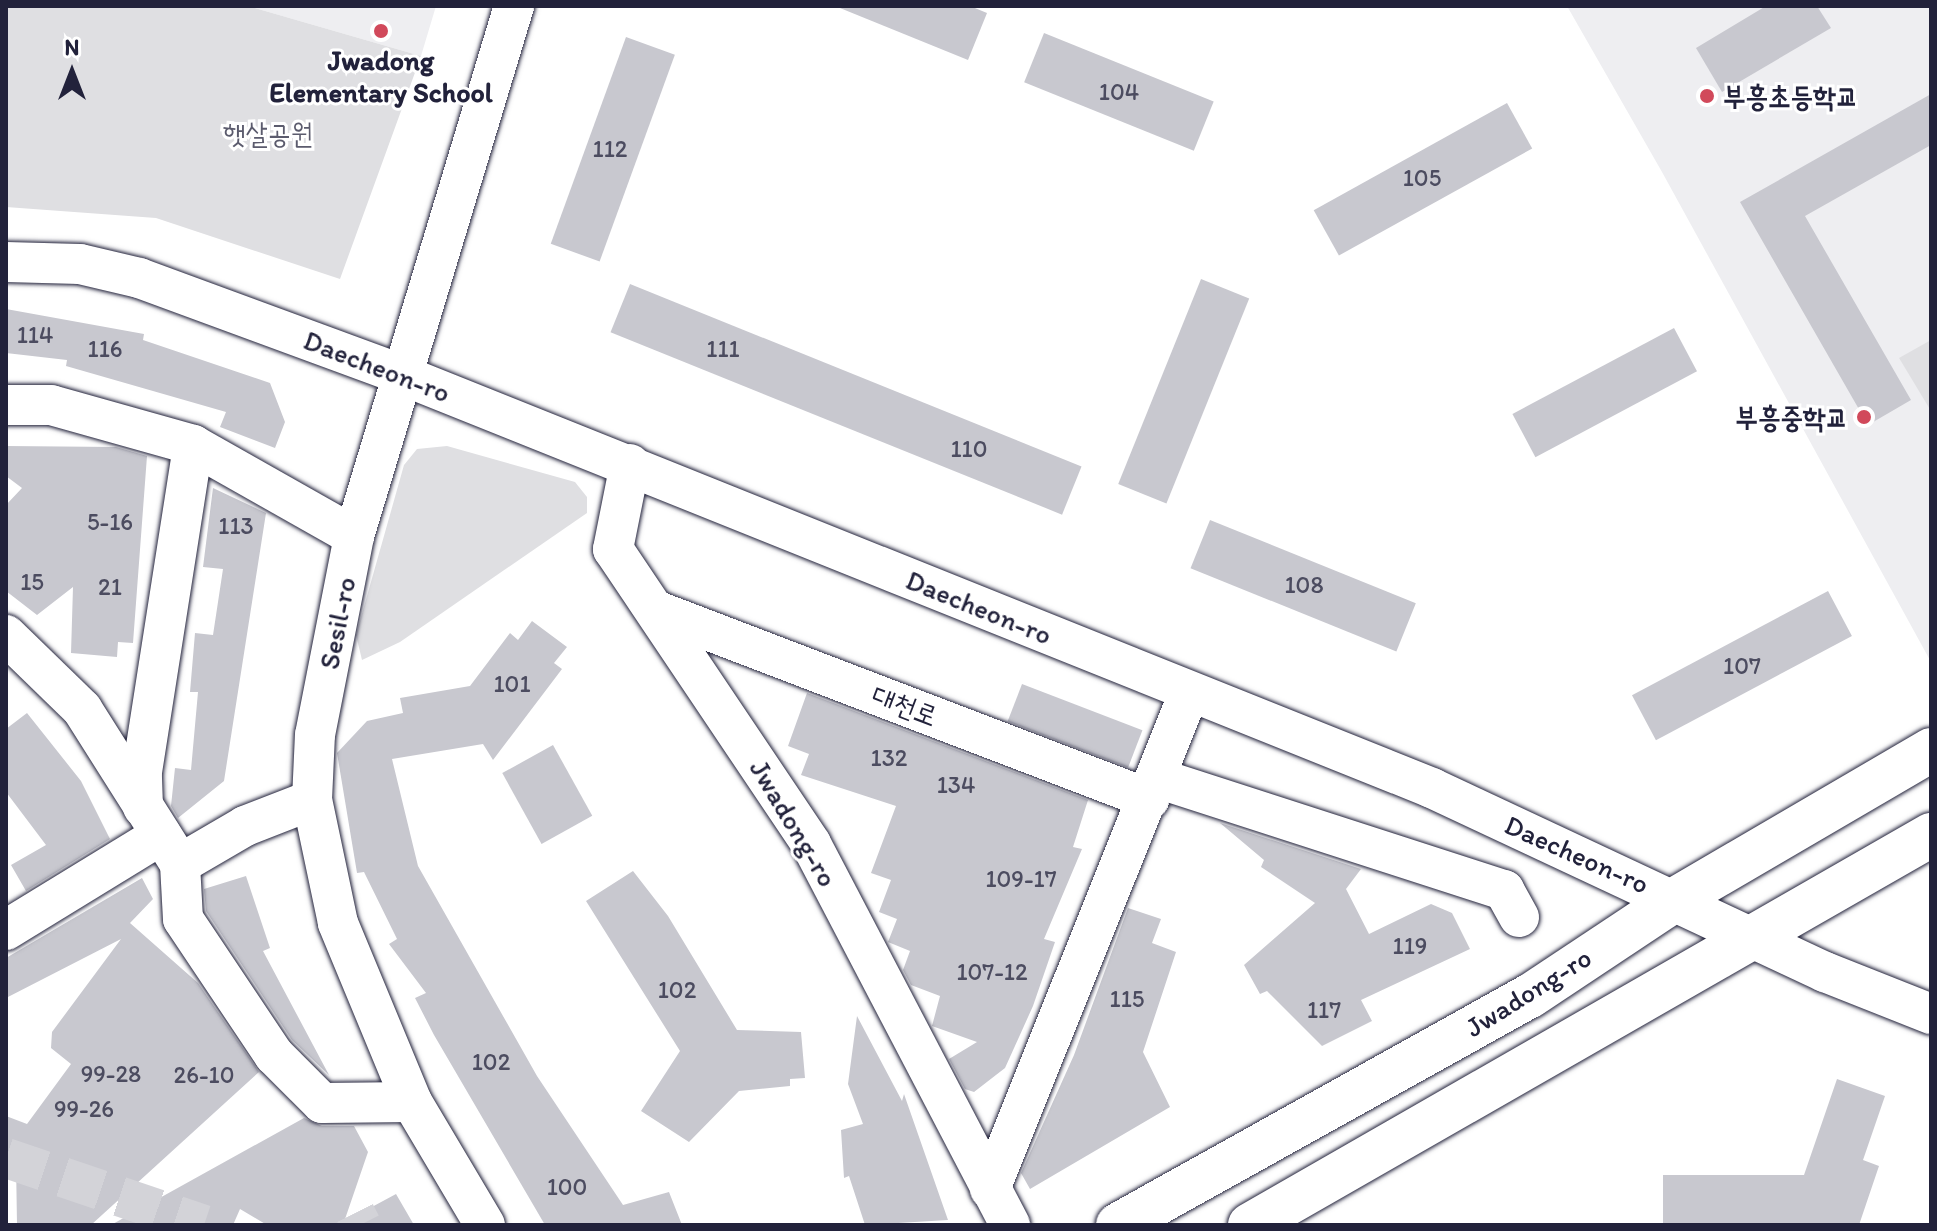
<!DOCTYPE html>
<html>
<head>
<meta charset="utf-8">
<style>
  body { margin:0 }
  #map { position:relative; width:1937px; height:1231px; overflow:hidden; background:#fff; font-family:Itim,"Poor Story",sans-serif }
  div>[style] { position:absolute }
  .built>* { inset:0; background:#eeeef1 }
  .green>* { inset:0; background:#dfdfe2 }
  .building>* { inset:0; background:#c8c8cf; transform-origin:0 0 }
  .minor-tunnel>* { height:40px; margin-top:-20px; transform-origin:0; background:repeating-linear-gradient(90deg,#d3d3d8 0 40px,transparent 0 60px) }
  .roads { filter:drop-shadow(0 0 2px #22223b) drop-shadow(0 0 2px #22223b) }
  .minor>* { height:40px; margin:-20px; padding:0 20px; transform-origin:20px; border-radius:20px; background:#fff }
  .major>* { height:44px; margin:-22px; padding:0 22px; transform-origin:22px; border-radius:22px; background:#fff }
  .dots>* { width:22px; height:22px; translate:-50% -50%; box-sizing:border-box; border:4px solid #fff; border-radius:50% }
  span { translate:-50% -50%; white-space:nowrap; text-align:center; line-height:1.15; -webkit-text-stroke:6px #fff; paint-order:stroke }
  .number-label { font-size:24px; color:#4c4c60 }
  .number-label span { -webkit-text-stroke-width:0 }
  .poi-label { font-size:28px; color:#22223b; font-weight:700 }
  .left { translate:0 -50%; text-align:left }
  .right { translate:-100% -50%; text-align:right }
  .park-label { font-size:28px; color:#5b5b6d }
  .street-label { font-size:28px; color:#22223b }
  .frame { position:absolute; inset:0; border:8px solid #22223b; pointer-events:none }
  .north { position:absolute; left:32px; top:32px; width:80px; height:80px; -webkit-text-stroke:6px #fff; paint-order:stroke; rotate:0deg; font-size:22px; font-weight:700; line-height:32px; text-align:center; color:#22223b }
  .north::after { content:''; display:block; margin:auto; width:28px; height:36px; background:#22223b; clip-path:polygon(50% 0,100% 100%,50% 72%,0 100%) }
</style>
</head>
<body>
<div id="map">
  <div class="built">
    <div style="clip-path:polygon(248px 6px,436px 6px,421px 56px)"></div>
    <div style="clip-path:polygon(1567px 6px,1931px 6px,1931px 662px,1662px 172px)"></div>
  </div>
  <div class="green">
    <div style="clip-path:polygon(6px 6px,248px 6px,421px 56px,340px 279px,156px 218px,6px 207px)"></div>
    <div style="clip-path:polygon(1931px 340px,1931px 411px,1899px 358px)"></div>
    <div style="clip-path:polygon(447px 446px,575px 482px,587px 497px,587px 513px,400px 642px,362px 660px,356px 635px,404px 465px,417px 449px)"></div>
  </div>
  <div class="building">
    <div style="clip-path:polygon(835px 6px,970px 6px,987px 13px,968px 60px)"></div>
    <div style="clip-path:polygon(1766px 6px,1817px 6px,1831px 28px,1722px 92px,1696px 48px)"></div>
    <div style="left:1044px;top:33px;width:183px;height:53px;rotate:22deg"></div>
    <div style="left:626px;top:37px;width:52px;height:220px;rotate:20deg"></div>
    <div style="clip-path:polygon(1931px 94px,1931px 145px,1805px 216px,1911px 400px,1868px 425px,1740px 202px)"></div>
    <div style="left:1507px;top:103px;width:52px;height:221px;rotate:61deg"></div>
    <div style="left:1201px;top:279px;width:52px;height:221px;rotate:22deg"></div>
    <div style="left:630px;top:284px;width:487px;height:52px;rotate:22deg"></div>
    <div style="clip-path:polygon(6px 309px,144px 334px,143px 340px,270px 383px,285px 422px,275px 448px,220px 427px,226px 412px,66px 366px,67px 360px,6px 353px)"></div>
    <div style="left:1674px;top:328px;width:49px;height:183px;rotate:62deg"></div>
    <div style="clip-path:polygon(6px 446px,116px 447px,147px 456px,133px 643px,118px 642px,117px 657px,71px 653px,73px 587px,37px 615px,6px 591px,6px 505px,22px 488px,6px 476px)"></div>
    <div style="clip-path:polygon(213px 488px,266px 513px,224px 781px,178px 818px,171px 806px,175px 768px,191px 770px,198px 692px,190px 692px,195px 633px,213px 635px,223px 569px,203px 567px)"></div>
    <div style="left:1210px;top:520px;width:222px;height:52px;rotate:22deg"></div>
    <div style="left:1828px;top:591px;width:51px;height:222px;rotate:62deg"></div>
    <div style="clip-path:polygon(532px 621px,567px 647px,554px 663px,562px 669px,493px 760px,483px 744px,392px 759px,418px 866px,537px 1076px,623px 1205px,669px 1192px,682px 1225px,545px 1225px,434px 1035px,415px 998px,426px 993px,389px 944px,397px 939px,364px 872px,357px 873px,337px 753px,367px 721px,403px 713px,400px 698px,470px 686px,510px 633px,518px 640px)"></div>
    <div style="left:1022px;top:684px;width:129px;height:40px;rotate:21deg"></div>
    <div style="clip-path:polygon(807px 693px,1088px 800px,1073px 847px,1082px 849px,1044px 939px,1055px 942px,1033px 1006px,1005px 1068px,974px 1092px,965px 1089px,949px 1059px,977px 1042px,932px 1026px,940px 996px,911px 985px,903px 970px,910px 951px,888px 942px,897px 919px,879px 912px,891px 880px,871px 873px,896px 806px,801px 775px,809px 754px,788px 746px)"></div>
    <div style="clip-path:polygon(27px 713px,81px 781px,110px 839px,26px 891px,11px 865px,46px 845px,6px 792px,6px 729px)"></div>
    <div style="left:553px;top:745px;width:81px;height:58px;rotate:61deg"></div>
    <div style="clip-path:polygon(1220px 823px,1361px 869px,1346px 889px,1369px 934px,1431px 904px,1452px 913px,1470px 949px,1361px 1000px,1372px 1021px,1322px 1046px,1267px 991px,1260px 994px,1244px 965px,1315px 903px,1261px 867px,1264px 860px)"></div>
    <div style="clip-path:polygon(633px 871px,668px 916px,737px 1030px,801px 1032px,805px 1078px,790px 1079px,790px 1086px,739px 1091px,689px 1142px,641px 1111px,680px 1051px,586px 901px)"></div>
    <div style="clip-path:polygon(246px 876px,270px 948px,263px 951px,329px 1075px,292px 1040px,206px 911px,204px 889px)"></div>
    <div style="clip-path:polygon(142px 878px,153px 899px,130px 923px,198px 983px,259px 1072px,91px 1225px,17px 1225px,16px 1162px,6px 1158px,6px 1116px,27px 1124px,71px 1064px,51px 1048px,52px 1032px,121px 939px,6px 998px,6px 958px)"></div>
    <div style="clip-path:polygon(1128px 908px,1161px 919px,1152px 943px,1176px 952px,1143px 1052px,1170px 1107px,1030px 1189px,1021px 1173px,1074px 1055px)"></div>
    <div style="clip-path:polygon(857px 1016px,902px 1101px,904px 1094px,948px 1220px,865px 1225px,849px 1176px,844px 1178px,841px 1130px,863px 1124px,848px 1084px)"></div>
    <div style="clip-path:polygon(1837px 1079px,1885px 1096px,1863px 1160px,1879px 1166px,1859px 1225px,1663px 1225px,1663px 1175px,1804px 1175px)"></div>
    <div style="clip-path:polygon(304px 1118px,322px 1126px,354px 1126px,368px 1152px,344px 1222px,396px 1194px,414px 1225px,267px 1225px,240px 1209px,233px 1225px,111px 1225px)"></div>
  </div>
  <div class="minor-tunnel">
    <div style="left:6px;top:1158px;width:209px;rotate:18.7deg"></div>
    <div style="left:355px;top:1213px;width:13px;rotate:63deg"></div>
  </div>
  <div class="roads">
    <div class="minor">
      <div style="left:6px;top:262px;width:74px;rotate:1.5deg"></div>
      <div style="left:80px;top:264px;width:61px;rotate:13.3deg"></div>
      <div style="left:139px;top:278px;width:280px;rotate:20.2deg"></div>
      <div style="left:402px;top:375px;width:1110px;rotate:21.85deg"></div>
      <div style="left:1432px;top:788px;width:434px;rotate:25.1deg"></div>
      <div style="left:1825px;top:972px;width:114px;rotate:21.6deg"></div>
      <div style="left:6px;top:405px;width:45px"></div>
      <div style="left:51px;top:405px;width:148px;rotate:15.7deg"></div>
      <div style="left:193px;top:445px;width:185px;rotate:29.5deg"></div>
      <div style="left:630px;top:464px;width:87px;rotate:101.3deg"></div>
      <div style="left:613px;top:549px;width:355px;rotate:56.1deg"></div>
      <div style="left:811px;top:844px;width:430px;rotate:62.4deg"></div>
      <div style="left:660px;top:612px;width:524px;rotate:20.93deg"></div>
      <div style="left:6px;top:635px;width:106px;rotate:44.2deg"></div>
      <div style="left:82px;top:709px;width:183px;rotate:57.7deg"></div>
      <div style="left:180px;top:864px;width:75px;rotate:-30.3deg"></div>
      <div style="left:245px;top:826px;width:72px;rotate:-21.2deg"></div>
      <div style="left:1157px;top:778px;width:365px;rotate:17.9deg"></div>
      <div style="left:1504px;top:890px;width:31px;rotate:61deg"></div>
      <div style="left:143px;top:807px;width:35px;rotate:-92deg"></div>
      <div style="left:142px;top:772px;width:331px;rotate:-81.1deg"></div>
      <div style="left:180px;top:864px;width:55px;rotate:86.9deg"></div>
      <div style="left:183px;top:919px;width:164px;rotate:56.2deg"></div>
      <div style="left:274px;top:1055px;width:68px;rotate:45deg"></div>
      <div style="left:322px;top:1103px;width:90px;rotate:-0.6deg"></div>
      <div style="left:6px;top:930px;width:182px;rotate:-31.5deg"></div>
      <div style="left:990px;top:1189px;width:534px;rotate:-68.14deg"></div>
      <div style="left:485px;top:1225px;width:143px;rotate:-120.7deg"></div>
      <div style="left:412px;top:1102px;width:194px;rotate:-112.5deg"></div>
      <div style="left:338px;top:923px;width:126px;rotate:-101.9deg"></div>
      <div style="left:312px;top:800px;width:65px;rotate:-87.4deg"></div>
      <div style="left:315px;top:735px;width:203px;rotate:-78.9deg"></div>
      <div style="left:354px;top:536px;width:554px;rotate:-73.2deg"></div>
    </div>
    <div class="major">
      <div style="left:1118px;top:1225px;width:471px;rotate:-29.1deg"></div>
      <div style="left:1530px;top:996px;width:175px;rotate:-33.6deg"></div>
      <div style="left:1676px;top:899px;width:295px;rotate:-30.3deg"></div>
      <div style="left:1250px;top:1225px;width:785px;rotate:-29.8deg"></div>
    </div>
  </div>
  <div class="dots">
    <div style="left:381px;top:31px;background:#d1495b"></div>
    <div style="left:1707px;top:96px;background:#d1495b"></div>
    <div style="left:1864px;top:417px;background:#d1495b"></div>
  </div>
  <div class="number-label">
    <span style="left:1119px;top:92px">104</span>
    <span style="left:610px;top:149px">112</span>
    <span style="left:1422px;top:178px">105</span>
    <span style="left:35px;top:335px">114</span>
    <span style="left:105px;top:349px">116</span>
    <span style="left:723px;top:349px">111</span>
    <span style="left:969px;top:449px">110</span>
    <span style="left:110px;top:522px">5-16</span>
    <span style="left:236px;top:526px">113</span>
    <span style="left:32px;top:582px">15</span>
    <span style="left:1304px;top:585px">108</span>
    <span style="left:110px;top:587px">21</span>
    <span style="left:1742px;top:666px">107</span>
    <span style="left:512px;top:684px">101</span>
    <span style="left:889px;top:758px">132</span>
    <span style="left:956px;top:785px">134</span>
    <span style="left:1021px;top:879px">109-17</span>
    <span style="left:1410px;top:946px">119</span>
    <span style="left:992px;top:972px">107-12</span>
    <span style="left:677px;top:990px">102</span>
    <span style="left:1127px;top:999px">115</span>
    <span style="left:1324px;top:1010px">117</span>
    <span style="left:491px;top:1062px">102</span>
    <span style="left:111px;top:1074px">99-28</span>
    <span style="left:204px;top:1075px">26-10</span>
    <span style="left:84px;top:1109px">99-26</span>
    <span style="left:567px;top:1187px">100</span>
  </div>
  <div class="poi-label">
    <span style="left:381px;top:76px">Jwadong<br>Elementary School</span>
    <span class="left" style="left:1723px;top:96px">부흥초등학교</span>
    <span class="right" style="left:1848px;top:417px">부흥중학교</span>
  </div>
  <div class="park-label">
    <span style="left:268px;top:133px">햇살공원</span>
  </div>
  <div class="street-label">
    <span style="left:377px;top:366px;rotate:21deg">Daecheon-ro</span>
    <span style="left:979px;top:607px;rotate:22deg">Daecheon-ro</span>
    <span style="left:337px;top:623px;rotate:-79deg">Sesil-ro</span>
    <span style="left:905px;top:705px;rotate:21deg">대천로</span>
    <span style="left:794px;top:823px;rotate:59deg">Jwadong-ro</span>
    <span style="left:1577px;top:854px;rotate:24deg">Daecheon-ro</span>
    <span style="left:1528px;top:992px;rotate:-32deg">Jwadong-ro</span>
  </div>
  <div class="frame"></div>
  <div class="north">N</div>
</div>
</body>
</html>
